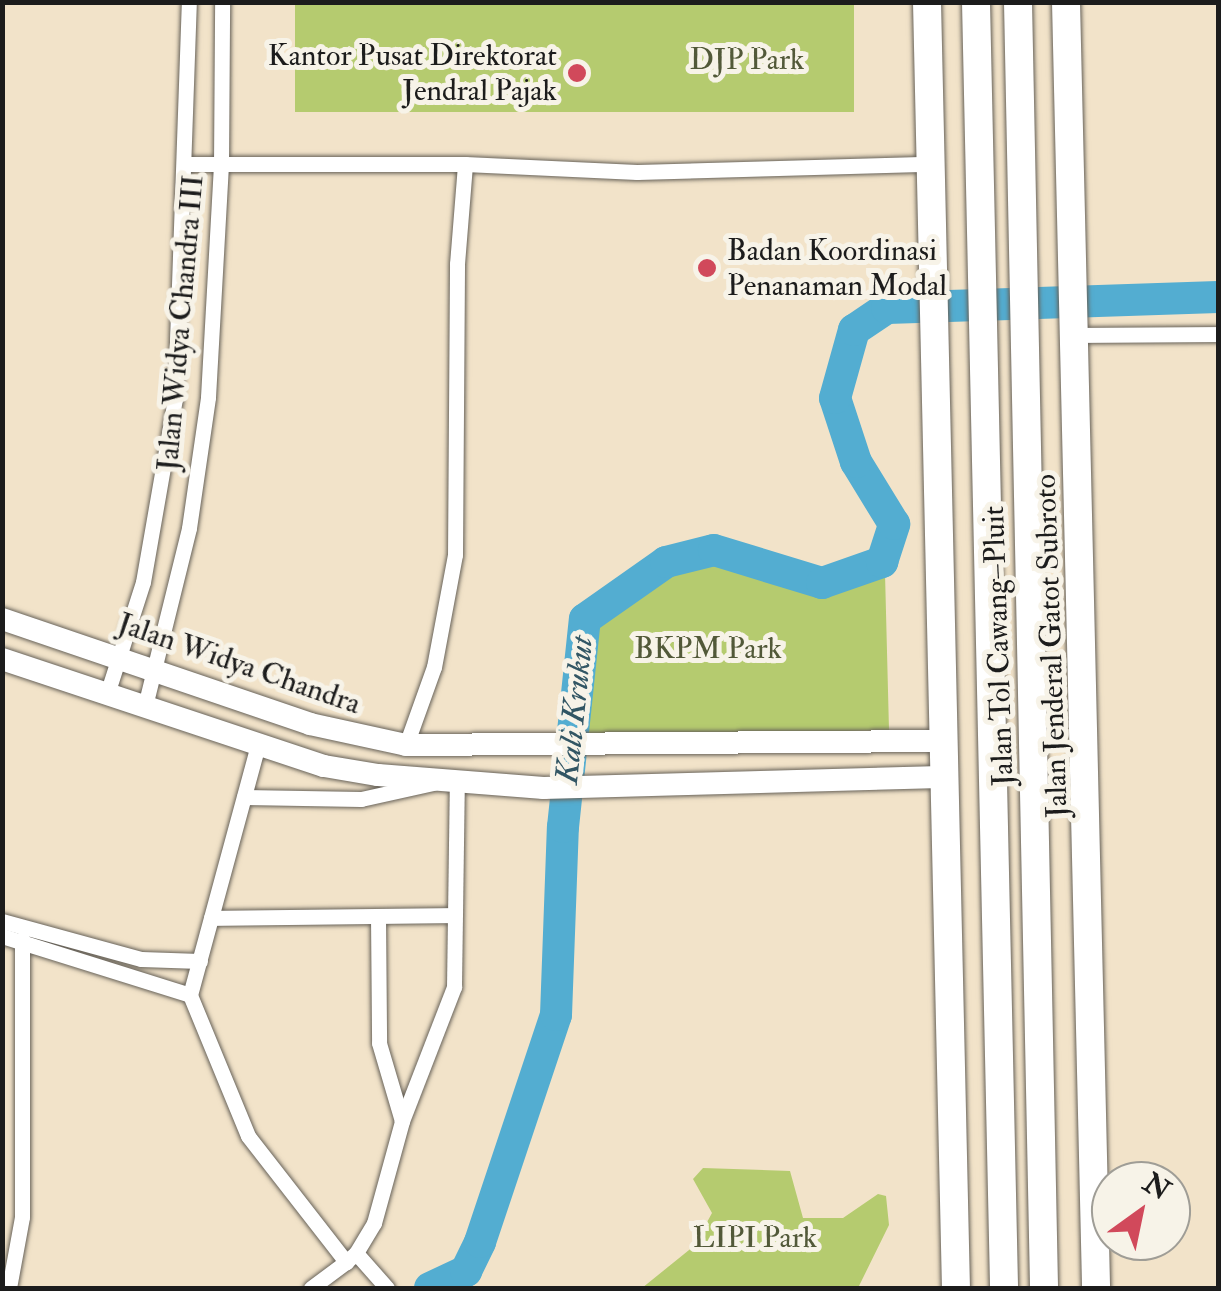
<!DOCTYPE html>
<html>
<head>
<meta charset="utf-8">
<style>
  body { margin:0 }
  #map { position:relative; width:1221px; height:1291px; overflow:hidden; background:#f2e3c9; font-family:"IM FELL Double Pica",serif }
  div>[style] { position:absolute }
  .green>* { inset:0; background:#b5cb6f; transform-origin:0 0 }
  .river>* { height:32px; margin:-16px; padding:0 16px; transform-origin:16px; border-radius:16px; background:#53add1 }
  .roads { filter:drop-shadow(0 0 2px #676259) drop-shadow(0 0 2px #676259) }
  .street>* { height:15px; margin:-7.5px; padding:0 7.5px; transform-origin:7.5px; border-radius:7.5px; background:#fff }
  .secondary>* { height:22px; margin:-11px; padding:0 11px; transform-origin:11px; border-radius:11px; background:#fff }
  .highway>* { height:28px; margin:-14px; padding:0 14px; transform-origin:14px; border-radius:14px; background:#fff }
  .dots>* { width:28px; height:28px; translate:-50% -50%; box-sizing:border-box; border:5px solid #f7f3e8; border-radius:50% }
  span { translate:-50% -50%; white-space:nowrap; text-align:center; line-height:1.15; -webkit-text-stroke:10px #f7f3e8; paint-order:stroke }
  .poi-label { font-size:30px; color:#1c1c1c }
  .right { translate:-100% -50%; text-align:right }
  .left { translate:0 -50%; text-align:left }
  .park-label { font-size:30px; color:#525939 }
  .street-label { font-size:30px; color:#1c1c1c }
  .water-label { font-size:32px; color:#325664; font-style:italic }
  .frame { position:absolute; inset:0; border:5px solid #1c1c1c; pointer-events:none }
  .north { position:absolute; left:1091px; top:1161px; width:100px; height:100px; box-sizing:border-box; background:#f7f3e8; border:2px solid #9f9d96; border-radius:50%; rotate:33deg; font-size:28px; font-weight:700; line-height:40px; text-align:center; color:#1c1c1c }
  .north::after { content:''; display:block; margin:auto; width:35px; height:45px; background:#d1495b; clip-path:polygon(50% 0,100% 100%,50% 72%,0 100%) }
</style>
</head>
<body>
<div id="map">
  <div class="green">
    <div style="left:295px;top:3px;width:559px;height:109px"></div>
    <div style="clip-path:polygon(714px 560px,823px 595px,885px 573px,889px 730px,582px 737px,593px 624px,671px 572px)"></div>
    <div style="clip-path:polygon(703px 1168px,790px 1171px,803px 1218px,843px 1218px,878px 1194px,886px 1196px,889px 1225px,858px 1288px,642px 1288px,694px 1246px,712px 1213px,693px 1179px)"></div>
  </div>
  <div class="river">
    <div style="left:430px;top:1288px;width:40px;rotate:-25deg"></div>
    <div style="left:466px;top:1271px;width:32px;rotate:-64deg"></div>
    <div style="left:480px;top:1242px;width:239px;rotate:-71.5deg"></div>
    <div style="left:556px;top:1015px;width:188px;rotate:-87.9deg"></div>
    <div style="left:563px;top:827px;width:209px;rotate:-84deg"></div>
    <div style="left:585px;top:619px;width:99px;rotate:-35.1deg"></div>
    <div style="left:666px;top:562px;width:49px;rotate:-14deg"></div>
    <div style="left:714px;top:550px;width:113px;rotate:17deg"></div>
    <div style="left:822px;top:583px;width:64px;rotate:-19.3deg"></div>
    <div style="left:882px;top:562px;width:40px;rotate:-72deg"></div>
    <div style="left:894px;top:524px;width:73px;rotate:-121.5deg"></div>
    <div style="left:856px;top:462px;width:67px;rotate:-108.2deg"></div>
    <div style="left:835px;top:398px;width:71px;rotate:-74.4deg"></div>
    <div style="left:854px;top:330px;width:40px;rotate:-34deg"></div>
    <div style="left:887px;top:308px;width:331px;rotate:-1.9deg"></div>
  </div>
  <div class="roads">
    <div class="street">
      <div style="left:187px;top:164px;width:278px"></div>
      <div style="left:465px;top:164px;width:172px;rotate:2.7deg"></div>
      <div style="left:637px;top:172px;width:293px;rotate:-1.6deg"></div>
      <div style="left:1077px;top:335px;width:141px;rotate:-0.4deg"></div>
      <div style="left:108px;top:691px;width:114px;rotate:-72.2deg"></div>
      <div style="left:143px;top:582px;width:186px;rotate:-80.1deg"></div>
      <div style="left:175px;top:399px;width:397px;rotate:-88deg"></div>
      <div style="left:146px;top:702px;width:179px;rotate:-76.1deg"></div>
      <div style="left:189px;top:528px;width:132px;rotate:-81.7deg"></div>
      <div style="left:208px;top:397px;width:232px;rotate:-86.8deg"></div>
      <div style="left:221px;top:165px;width:163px;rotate:-89.6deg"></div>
      <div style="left:406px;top:745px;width:83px;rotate:-70.3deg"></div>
      <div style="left:434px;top:667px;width:114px;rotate:-79.4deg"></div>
      <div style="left:455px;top:555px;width:291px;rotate:-89.6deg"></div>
      <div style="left:457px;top:264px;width:100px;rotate:-85.4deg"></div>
      <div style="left:244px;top:797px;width:117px;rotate:1deg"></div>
      <div style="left:361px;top:799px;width:74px;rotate:-12.5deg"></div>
      <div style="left:378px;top:916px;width:127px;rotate:89.5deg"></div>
      <div style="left:379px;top:1043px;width:81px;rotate:73.6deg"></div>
      <div style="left:211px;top:918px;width:241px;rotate:-0.7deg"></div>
      <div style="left:2px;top:921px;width:144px;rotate:15.3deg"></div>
      <div style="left:141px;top:959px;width:59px;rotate:1.9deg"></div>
      <div style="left:2px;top:936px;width:197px;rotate:17.4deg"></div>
      <div style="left:190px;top:995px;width:152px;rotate:67.6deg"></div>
      <div style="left:248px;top:1136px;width:160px;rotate:52.1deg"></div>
      <div style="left:346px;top:1262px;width:13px;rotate:-42deg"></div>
      <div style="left:356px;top:1253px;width:47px;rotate:48.5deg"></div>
      <div style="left:190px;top:995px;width:259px;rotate:-74.8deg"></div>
      <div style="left:356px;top:1253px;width:35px;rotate:-59deg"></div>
      <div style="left:374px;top:1223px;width:106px;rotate:-74.6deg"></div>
      <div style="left:402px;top:1121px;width:144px;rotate:-68.8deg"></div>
      <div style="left:454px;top:987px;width:204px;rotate:-89.2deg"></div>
      <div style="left:9px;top:1288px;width:72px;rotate:-79.6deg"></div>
      <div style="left:22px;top:1217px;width:278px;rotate:-90deg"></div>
      <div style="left:311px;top:1288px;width:44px;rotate:-36.6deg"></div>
    </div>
    <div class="secondary">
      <div style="left:2px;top:619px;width:325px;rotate:18.8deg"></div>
      <div style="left:310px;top:724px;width:98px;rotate:12.3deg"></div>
      <div style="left:406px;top:745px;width:534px;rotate:-0.43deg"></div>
      <div style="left:2px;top:659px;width:339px;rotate:18.4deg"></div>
      <div style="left:324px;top:766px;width:55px;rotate:9.5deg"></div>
      <div style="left:378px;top:775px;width:166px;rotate:4.5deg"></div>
      <div style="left:543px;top:788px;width:398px;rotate:-1.6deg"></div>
    </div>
    <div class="highway">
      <div style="left:927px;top:2px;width:1286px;rotate:88.71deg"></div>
      <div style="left:976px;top:2px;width:1286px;rotate:88.75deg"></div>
      <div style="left:1018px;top:2px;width:1286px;rotate:88.84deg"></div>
      <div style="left:1066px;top:2px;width:1286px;rotate:88.66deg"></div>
    </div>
  </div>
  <div class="dots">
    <div style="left:577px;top:73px;background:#d1495b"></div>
    <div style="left:707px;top:268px;background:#d1495b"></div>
  </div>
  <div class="poi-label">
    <span class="right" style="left:557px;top:73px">Kantor Pusat Direktorat<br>Jendral Pajak</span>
    <span class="left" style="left:727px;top:268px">Badan Koordinasi<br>Penanaman Modal</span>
  </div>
  <div class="park-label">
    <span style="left:747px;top:60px">DJP Park</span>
    <span style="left:708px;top:649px">BKPM Park</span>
    <span style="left:755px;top:1238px">LIPI Park</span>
  </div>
  <div class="street-label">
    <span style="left:181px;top:323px;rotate:-85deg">Jalan Widya Chandra III</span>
    <span style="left:999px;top:646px;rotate:-92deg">Jalan Tol Cawang–Pluit</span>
    <span style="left:1052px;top:646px;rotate:-92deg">Jalan Jenderal Gatot Subroto</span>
    <span style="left:239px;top:664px;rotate:19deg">Jalan Widya Chandra</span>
  </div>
  <div class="water-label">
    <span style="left:575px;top:710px;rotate:-84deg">Kali Krukut</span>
  </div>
  <div class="frame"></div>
  <div class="north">N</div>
</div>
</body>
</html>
